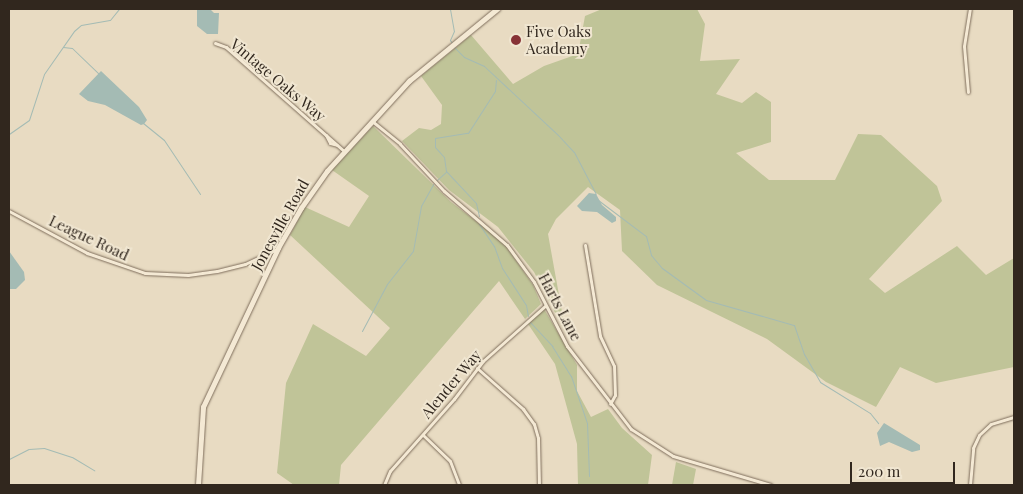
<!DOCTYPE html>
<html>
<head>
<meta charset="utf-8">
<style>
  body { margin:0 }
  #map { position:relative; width:1023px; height:494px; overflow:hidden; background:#e8dbc2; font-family:"Playfair Display",serif }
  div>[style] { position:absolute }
  .green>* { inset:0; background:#c0c498 }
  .water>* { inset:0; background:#a4bbb4 }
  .stream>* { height:1px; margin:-0.5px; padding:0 0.5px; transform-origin:0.5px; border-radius:0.5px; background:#a4bbb4 }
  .roads { filter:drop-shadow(0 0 1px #7f6e5c) drop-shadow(0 0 1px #7f6e5c) }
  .street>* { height:3px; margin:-1.5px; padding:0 1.5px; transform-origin:1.5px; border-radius:1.5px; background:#f4e9d4 }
  .secondary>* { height:4.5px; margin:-2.25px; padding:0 2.25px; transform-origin:2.25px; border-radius:2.25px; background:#f4e9d4 }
  .dots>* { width:14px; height:14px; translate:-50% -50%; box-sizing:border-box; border:2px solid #f0e6d1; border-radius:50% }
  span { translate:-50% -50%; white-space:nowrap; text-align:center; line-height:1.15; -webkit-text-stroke:4px #f0e6d1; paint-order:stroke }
  .poi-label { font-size:15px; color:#31271e }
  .left { translate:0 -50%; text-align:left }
  .street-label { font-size:15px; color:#31271e }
  .frame { position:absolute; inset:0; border:10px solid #31271e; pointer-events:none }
  .scale { position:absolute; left:850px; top:462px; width:105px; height:22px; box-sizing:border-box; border:2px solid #31271e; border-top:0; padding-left:6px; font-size:15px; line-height:18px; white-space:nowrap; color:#31271e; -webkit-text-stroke:4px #f0e6d1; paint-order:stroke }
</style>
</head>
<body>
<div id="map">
  <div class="green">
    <div style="clip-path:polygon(602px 9px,697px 9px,705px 24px,700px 61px,740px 59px,716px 94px,742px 103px,756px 92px,771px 102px,771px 142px,736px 153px,769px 180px,835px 180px,858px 134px,881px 135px,937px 186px,942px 201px,869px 279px,885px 293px,957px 246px,986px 275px,1014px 258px,1014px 367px,936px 383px,900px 367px,876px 407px,826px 382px,767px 339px,657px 285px,622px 251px,620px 210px,588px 187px,556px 219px,548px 234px,566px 334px,534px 272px,498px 227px,449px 190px,402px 141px,419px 128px,431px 130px,441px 124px,442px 105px,421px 76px,471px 35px,513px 84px,544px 66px,578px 54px,585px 16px)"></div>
    <div style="clip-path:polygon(373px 126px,451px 202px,503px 242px,533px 285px,541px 304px,525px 319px,499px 281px,341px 465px,339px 485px,294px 485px,277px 473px,286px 383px,313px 324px,366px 356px,390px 328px,290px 235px,305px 207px,349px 227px,369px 196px,332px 170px)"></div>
    <div style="clip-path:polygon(544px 309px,577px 365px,577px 391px,591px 417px,608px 409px,622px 428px,652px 455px,648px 485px,578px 485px,577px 444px,555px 364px,528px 324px)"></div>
    <div style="clip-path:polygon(676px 462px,696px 469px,693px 485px,672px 485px)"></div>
  </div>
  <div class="water">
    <div style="clip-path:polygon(210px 9px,214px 13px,219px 13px,218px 34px,207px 34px,197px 26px,197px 10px)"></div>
    <div style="clip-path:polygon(101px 71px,139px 107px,147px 120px,144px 124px,141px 125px,105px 105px,88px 101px,79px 94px)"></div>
    <div style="clip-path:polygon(589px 193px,596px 194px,602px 205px,616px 217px,616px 221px,612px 223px,597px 212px,582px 211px,577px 206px)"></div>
    <div style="clip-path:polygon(9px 251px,24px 272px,25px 280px,16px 289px,9px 289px)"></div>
    <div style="clip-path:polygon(884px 423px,920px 445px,920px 450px,912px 452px,889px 442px,880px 446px,877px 433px)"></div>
  </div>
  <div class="stream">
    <div style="left:450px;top:9px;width:22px;rotate:80deg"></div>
    <div style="left:454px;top:31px;width:10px;rotate:114deg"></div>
    <div style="left:450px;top:40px;width:4px;rotate:56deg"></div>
    <div style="left:63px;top:47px;width:9px;rotate:6deg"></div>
    <div style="left:72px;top:48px;width:37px;rotate:44deg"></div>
    <div style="left:454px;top:47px;width:14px;rotate:45deg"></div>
    <div style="left:464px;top:57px;width:22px;rotate:24deg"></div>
    <div style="left:484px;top:66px;width:101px;rotate:43deg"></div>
    <div style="left:558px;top:135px;width:23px;rotate:47deg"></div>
    <div style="left:574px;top:152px;width:47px;rotate:62.4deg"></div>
    <div style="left:143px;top:123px;width:27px;rotate:39deg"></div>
    <div style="left:164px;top:140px;width:65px;rotate:56.3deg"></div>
    <div style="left:9px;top:134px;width:24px;rotate:-35deg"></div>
    <div style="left:29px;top:120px;width:48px;rotate:-71.9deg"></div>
    <div style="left:44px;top:74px;width:52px;rotate:-55.1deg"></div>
    <div style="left:74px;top:31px;width:9px;rotate:-41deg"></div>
    <div style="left:81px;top:25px;width:29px;rotate:-10deg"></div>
    <div style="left:110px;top:20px;width:14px;rotate:-51deg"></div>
    <div style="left:437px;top:180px;width:12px;rotate:-42deg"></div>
    <div style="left:598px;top:200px;width:60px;rotate:36.9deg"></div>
    <div style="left:646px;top:236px;width:20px;rotate:75deg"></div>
    <div style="left:651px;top:255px;width:17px;rotate:50deg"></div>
    <div style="left:662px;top:268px;width:54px;rotate:36deg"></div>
    <div style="left:706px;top:300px;width:91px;rotate:15.9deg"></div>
    <div style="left:794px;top:325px;width:31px;rotate:71deg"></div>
    <div style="left:804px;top:354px;width:32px;rotate:60deg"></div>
    <div style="left:820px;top:382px;width:59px;rotate:31.8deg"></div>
    <div style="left:870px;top:413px;width:13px;rotate:51deg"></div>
    <div style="left:479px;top:216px;width:13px;rotate:-103deg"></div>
    <div style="left:476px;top:203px;width:44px;rotate:-133.2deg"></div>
    <div style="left:446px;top:171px;width:14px;rotate:-98deg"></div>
    <div style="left:444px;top:157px;width:13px;rotate:-132deg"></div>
    <div style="left:435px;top:147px;width:9px;rotate:-90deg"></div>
    <div style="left:435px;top:138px;width:33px;rotate:-9deg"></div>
    <div style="left:468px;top:133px;width:50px;rotate:-57.3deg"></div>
    <div style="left:495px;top:91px;width:11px;rotate:-85deg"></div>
    <div style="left:479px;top:224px;width:27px;rotate:56deg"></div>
    <div style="left:494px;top:246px;width:23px;rotate:70deg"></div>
    <div style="left:502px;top:268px;width:44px;rotate:57deg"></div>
    <div style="left:526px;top:305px;width:11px;rotate:80deg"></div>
    <div style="left:530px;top:322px;width:33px;rotate:47deg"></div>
    <div style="left:552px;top:346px;width:36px;rotate:58deg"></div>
    <div style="left:571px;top:376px;width:50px;rotate:71.2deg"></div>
    <div style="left:587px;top:423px;width:53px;rotate:87.8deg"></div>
    <div style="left:362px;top:331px;width:53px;rotate:-62deg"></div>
    <div style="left:387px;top:284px;width:42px;rotate:-51.8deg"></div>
    <div style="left:413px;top:251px;width:46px;rotate:-79.9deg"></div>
    <div style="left:421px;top:206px;width:25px;rotate:-61deg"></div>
    <div style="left:9px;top:459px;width:22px;rotate:-27deg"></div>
    <div style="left:29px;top:449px;width:15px;rotate:-4deg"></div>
    <div style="left:44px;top:448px;width:29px;rotate:18deg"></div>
    <div style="left:72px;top:457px;width:26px;rotate:31deg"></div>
  </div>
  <div class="roads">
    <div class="street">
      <div style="left:215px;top:43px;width:12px;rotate:20deg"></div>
      <div style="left:226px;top:47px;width:157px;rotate:41.4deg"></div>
      <div style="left:968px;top:92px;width:46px;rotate:-95deg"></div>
      <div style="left:964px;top:46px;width:37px;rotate:-81deg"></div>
      <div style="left:372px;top:121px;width:36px;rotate:39deg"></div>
      <div style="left:400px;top:144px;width:64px;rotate:46.9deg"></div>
      <div style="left:444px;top:191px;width:83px;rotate:40.6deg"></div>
      <div style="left:507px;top:245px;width:46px;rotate:53.9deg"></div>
      <div style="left:534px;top:282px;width:72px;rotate:62.7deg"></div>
      <div style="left:567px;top:346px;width:105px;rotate:52.4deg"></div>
      <div style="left:631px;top:429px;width:50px;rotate:32.7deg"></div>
      <div style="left:673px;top:456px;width:102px;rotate:16.5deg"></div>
      <div style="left:326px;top:135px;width:9px;rotate:63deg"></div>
      <div style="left:330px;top:143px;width:7px;rotate:16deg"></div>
      <div style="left:9px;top:211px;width:89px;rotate:28.3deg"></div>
      <div style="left:87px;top:253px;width:61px;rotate:19deg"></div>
      <div style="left:145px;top:273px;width:43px;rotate:2.7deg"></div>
      <div style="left:188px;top:275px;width:29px;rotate:-8deg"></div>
      <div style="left:217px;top:271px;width:29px;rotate:-14deg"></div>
      <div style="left:245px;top:264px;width:35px;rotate:-25deg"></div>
      <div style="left:585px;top:245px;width:92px;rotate:80.6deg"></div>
      <div style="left:600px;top:336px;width:33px;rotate:65deg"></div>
      <div style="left:614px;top:366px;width:29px;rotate:88deg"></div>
      <div style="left:615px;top:395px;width:10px;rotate:119deg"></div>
      <div style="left:477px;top:368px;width:62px;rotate:41.7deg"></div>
      <div style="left:523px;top:409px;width:19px;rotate:54deg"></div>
      <div style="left:534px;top:424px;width:15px;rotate:74deg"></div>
      <div style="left:538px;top:438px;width:47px;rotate:88.8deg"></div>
      <div style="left:423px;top:435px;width:37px;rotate:44deg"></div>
      <div style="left:450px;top:461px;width:26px;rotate:69deg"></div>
      <div style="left:384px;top:485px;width:15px;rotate:-67deg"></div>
      <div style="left:390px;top:471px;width:96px;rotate:-48.4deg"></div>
      <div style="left:454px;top:399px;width:48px;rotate:-52.7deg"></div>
      <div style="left:483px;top:361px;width:83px;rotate:-41.6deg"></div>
      <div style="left:970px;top:485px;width:37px;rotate:-85deg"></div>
      <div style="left:973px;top:448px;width:14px;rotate:-65deg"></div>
      <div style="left:979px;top:435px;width:16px;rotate:-43deg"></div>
      <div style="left:991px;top:424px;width:24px;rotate:-17deg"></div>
    </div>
    <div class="secondary">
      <div style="left:198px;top:485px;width:78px;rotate:-86.3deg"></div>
      <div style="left:203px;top:407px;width:176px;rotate:-64.7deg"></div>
      <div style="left:278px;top:248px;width:46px;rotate:-60.1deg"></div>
      <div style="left:301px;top:208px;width:45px;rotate:-54.9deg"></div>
      <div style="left:327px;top:171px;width:122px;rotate:-47.7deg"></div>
      <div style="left:409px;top:81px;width:114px;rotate:-39.3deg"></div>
    </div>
  </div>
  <div class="dots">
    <div style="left:516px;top:40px;background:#873336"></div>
  </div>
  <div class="poi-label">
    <span class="left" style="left:526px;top:40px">Five Oaks<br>Academy</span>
  </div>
  <div class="street-label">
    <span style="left:278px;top:80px;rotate:40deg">Vintage Oaks Way</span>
    <span style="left:280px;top:225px;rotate:-61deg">Jonesville Road</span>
    <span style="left:89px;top:238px;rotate:25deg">League Road</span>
    <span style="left:560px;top:307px;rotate:62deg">Harts Lane</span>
    <span style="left:451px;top:384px;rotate:-50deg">Alender Way</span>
  </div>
  <div class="frame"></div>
  <div class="scale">200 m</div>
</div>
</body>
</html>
